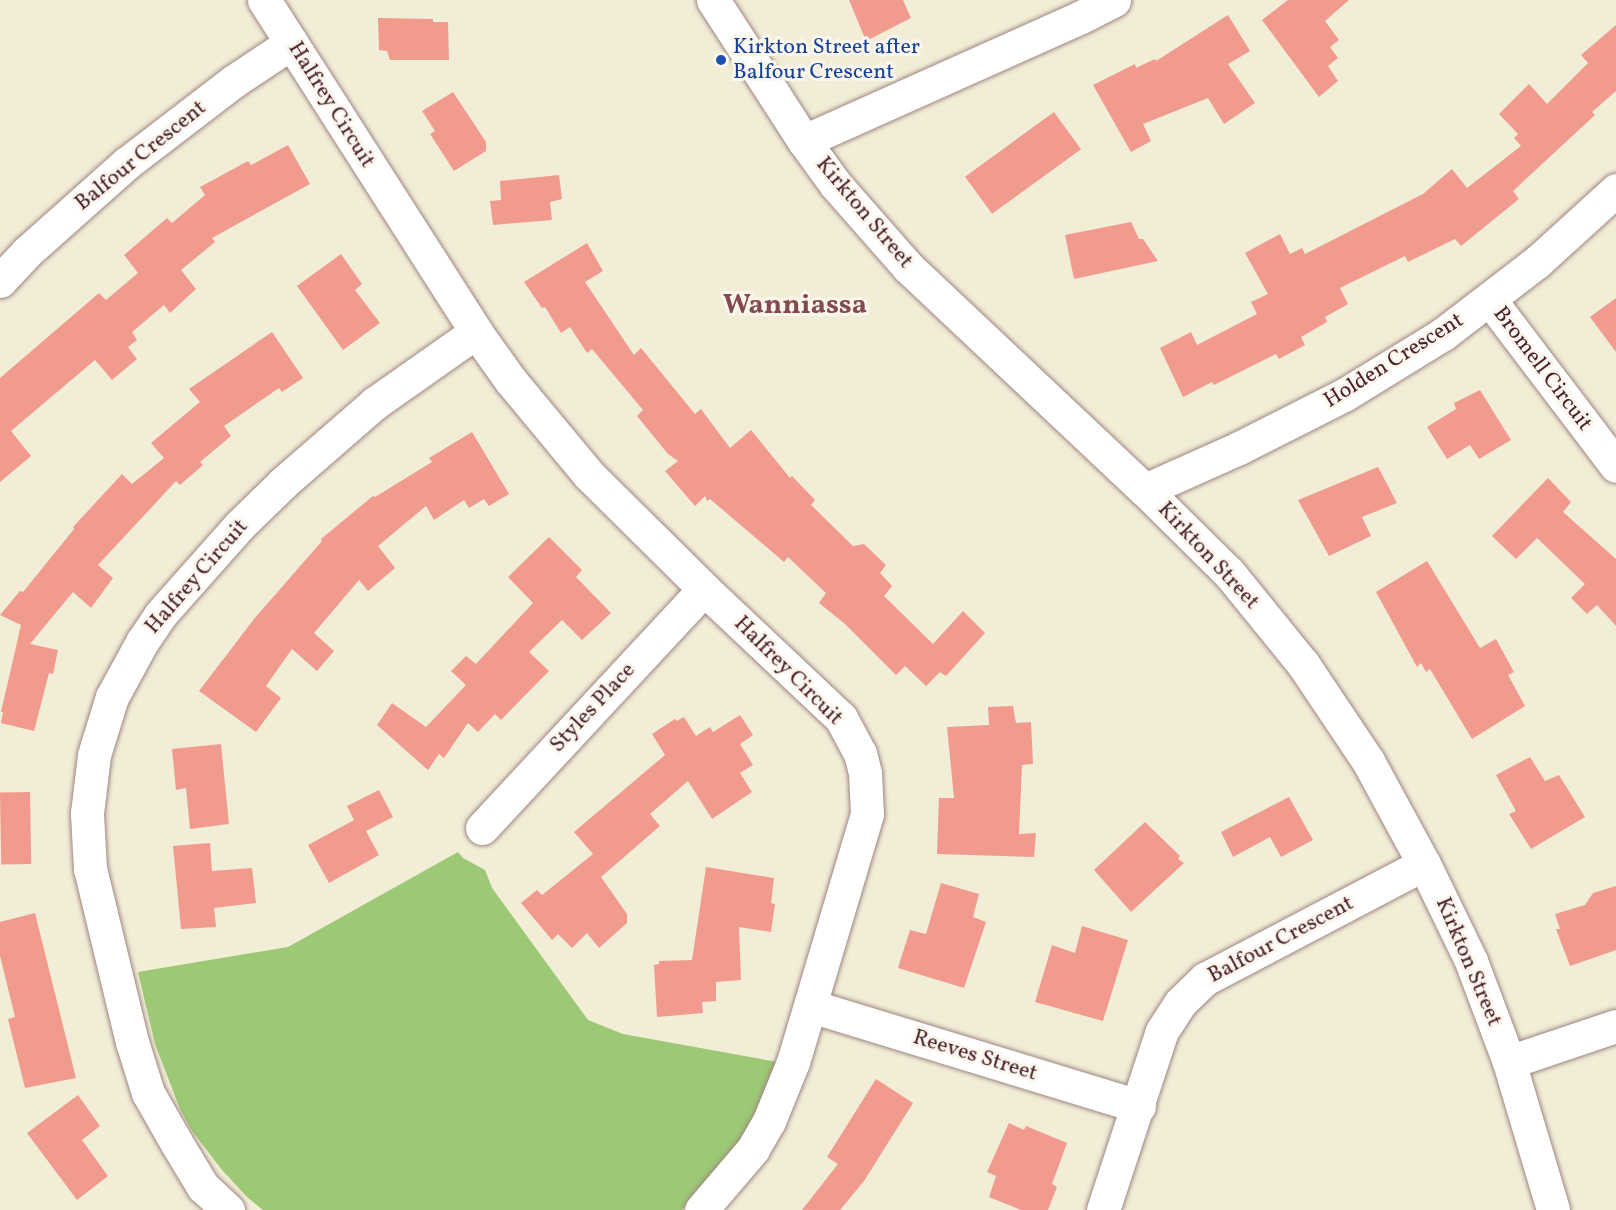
<!DOCTYPE html>
<html>
<head>
<meta charset="utf-8">
<style>
  body { margin:0 }
  #map { position:relative; width:1616px; height:1210px; overflow:hidden; background:#f2edd7; font-family:Vollkorn,serif }
  div>[style] { position:absolute }
  .green>* { inset:0; background:#9dc875 }
  .building>* { inset:0; background:#f19b8f; transform-origin:0 0 }
  .roads { filter:drop-shadow(0 0 2px #9e8681) drop-shadow(0 0 2px #9e8681) }
  .minor>* { height:33px; margin:-16.5px; padding:0 16.5px; transform-origin:16.5px; border-radius:16.5px; background:#fff }
  .dots>* { width:16px; height:16px; translate:-50% -50%; box-sizing:border-box; border:3px solid #fbf7ec; border-radius:50% }
  span { translate:-50% -50%; white-space:nowrap; text-align:center; line-height:1.15; -webkit-text-stroke:6px #fbf7ec; paint-order:stroke }
  .transit-label { font-size:22px; color:#164399 }
  .left { translate:0 -50%; text-align:left }
  .street-label { font-size:22px; color:#4a1f2b }
  .district-label { font-size:28px; color:#844a4e; font-weight:700 }
</style>
</head>
<body>
<div id="map">
  <div class="green">
    <div style="clip-path:polygon(458px 852px,463px 858px,485px 870px,492px 888px,588px 1020px,623px 1034px,783px 1063px,748px 1134px,682px 1210px,263px 1210px,247px 1197px,222px 1170px,192px 1131px,180px 1109px,155px 1044px,138px 972px,288px 947px)"></div>
  </div>
  <div class="building">
    <div style="clip-path:polygon(849px 0,903px 0,911px 18px,866px 41px)"></div>
    <div style="clip-path:polygon(1288px 0,1349px 0,1325px 21px,1339px 40px,1330px 47px,1338px 58px,1328px 66px,1338px 81px,1319px 97px,1262px 20px)"></div>
    <div style="clip-path:polygon(1228px 15px,1250px 51px,1228px 64px,1255px 103px,1224px 124px,1208px 98px,1143px 124px,1151px 141px,1131px 152px,1093px 85px,1135px 64px,1136px 68px,1155px 59px,1156px 61px)"></div>
    <div style="clip-path:polygon(378px 18px,433px 19px,433px 22px,448px 22px,449px 60px,390px 60px,387px 51px,379px 50px)"></div>
    <div style="clip-path:polygon(1616px 25px,1616px 91px,1592px 112px,1595px 115px,1513px 191px,1519px 199px,1461px 246px,1455px 239px,1408px 262px,1405px 256px,1340px 288px,1348px 304px,1325px 317px,1327px 322px,1301px 337px,1305px 345px,1279px 359px,1276px 354px,1214px 385px,1212px 382px,1183px 397px,1160px 348px,1191px 332px,1197px 345px,1257px 314px,1251px 302px,1268px 294px,1245px 253px,1280px 234px,1290px 254px,1302px 248px,1305px 254px,1423px 194px,1452px 169px,1467px 188px,1521px 146px,1514px 138px,1518px 134px,1499px 114px,1529px 84px,1547px 104px,1588px 63px,1581px 55px)"></div>
    <div style="clip-path:polygon(453px 92px,486px 142px,486px 151px,454px 171px,430px 134px,435px 131px,422px 111px)"></div>
    <div style="left:1054px;top:112px;width:46px;height:110px;rotate:54deg"></div>
    <div style="clip-path:polygon(288px 145px,310px 184px,212px 238px,215px 242px,181px 270px,196px 289px,170px 313px,164px 305px,132px 332px,137px 340px,128px 347px,137px 359px,112px 380px,95px 360px,11px 431px,31px 456px,0 482px,0 378px,99px 293px,106px 300px,138px 273px,124px 255px,167px 218px,172px 223px,205px 195px,200px 187px,248px 161px,251px 165px)"></div>
    <div style="clip-path:polygon(559px 175px,562px 199px,550px 202px,552px 220px,493px 225px,490px 201px,501px 200px,500px 181px)"></div>
    <div style="clip-path:polygon(1131px 222px,1139px 239px,1143px 239px,1158px 261px,1074px 279px,1065px 235px)"></div>
    <div style="clip-path:polygon(587px 243px,603px 271px,585px 282px,634px 355px,641px 348px,695px 414px,701px 409px,730px 448px,751px 430px,790px 478px,792px 476px,815px 500px,811px 505px,853px 546px,864px 544px,886px 565px,880px 573px,892px 586px,884px 596px,933px 644px,963px 611px,985px 633px,946px 676px,940px 672px,926px 686px,905px 666px,896px 675px,845px 624px,819px 603px,826px 593px,788px 557px,784px 562px,710px 499px,707px 501px,705px 496px,695px 506px,665px 471px,678px 461px,668px 454px,637px 416px,643px 410px,592px 349px,587px 353px,570px 327px,561px 333px,545px 307px,542px 308px,524px 282px)"></div>
    <div style="clip-path:polygon(341px 254px,362px 284px,355px 290px,380px 323px,343px 350px,297px 286px)"></div>
    <div style="clip-path:polygon(1616px 298px,1616px 352px,1590px 317px)"></div>
    <div style="clip-path:polygon(272px 332px,303px 378px,282px 392px,279px 388px,224px 426px,231px 436px,200px 462px,203px 465px,180px 485px,176px 481px,98px 565px,113px 578px,91px 608px,73px 592px,30px 644px,58px 650px,53px 674px,49px 673px,34px 731px,1px 723px,3px 712px,1px 712px,21px 625px,0 615px,20px 591px,23px 592px,74px 529px,73px 527px,122px 474px,132px 484px,164px 458px,151px 443px,200px 402px,189px 389px)"></div>
    <div style="clip-path:polygon(1480px 390px,1511px 440px,1479px 459px,1470px 445px,1447px 459px,1427px 427px,1456px 409px,1454px 403px)"></div>
    <div style="clip-path:polygon(472px 432px,509px 494px,489px 506px,484px 499px,469px 508px,464px 500px,434px 520px,426px 506px,378px 546px,395px 568px,368px 591px,359px 580px,314px 633px,334px 651px,317px 671px,292px 649px,266px 686px,281px 698px,256px 732px,199px 691px,254px 619px,322px 541px,321px 539px,373px 496px,375px 497px,432px 462px,429px 458px)"></div>
    <div style="clip-path:polygon(1378px 467px,1397px 503px,1362px 517px,1371px 536px,1329px 556px,1298px 500px)"></div>
    <div style="clip-path:polygon(1548px 478px,1571px 502px,1563px 512px,1616px 559px,1616px 626px,1597px 605px,1587px 614px,1571px 598px,1585px 584px,1537px 538px,1516px 559px,1492px 536px)"></div>
    <div style="clip-path:polygon(549px 537px,582px 570px,576px 577px,611px 613px,582px 640px,562px 620px,529px 652px,549px 671px,501px 720px,495px 714px,478px 732px,468px 723px,444px 758px,439px 754px,428px 770px,377px 725px,392px 703px,426px 727px,466px 685px,451px 671px,466px 656px,476px 664px,533px 603px,508px 577px)"></div>
    <div style="clip-path:polygon(1427px 561px,1480px 648px,1496px 639px,1514px 672px,1508px 675px,1525px 706px,1472px 739px,1430px 669px,1426px 672px,1421px 663px,1417px 667px,1376px 592px)"></div>
    <div style="clip-path:polygon(1013px 706px,1016px 723px,1031px 722px,1033px 764px,1022px 765px,1019px 834px,1036px 833px,1034px 857px,937px 854px,939px 798px,954px 798px,947px 727px,989px 725px,988px 707px)"></div>
    <div style="clip-path:polygon(740px 715px,753px 735px,740px 744px,753px 765px,740px 773px,752px 792px,712px 819px,688px 781px,650px 814px,660px 826px,601px 877px,627px 914px,627px 923px,599px 948px,587px 933px,572px 948px,558px 934px,552px 940px,521px 903px,537px 890px,542px 895px,593px 854px,574px 832px,665px 755px,652px 734px,675px 719px,676px 721px,684px 717px,696px 736px,710px 727px,713px 732px)"></div>
    <div style="clip-path:polygon(221px 744px,229px 824px,190px 829px,186px 788px,176px 790px,172px 749px)"></div>
    <div style="clip-path:polygon(1530px 757px,1545px 781px,1559px 775px,1585px 817px,1531px 849px,1509px 814px,1516px 811px,1496px 775px)"></div>
    <div style="clip-path:polygon(379px 790px,393px 817px,366px 831px,379px 855px,329px 883px,308px 845px,354px 820px,347px 806px)"></div>
    <div style="left:30px;top:792px;width:72px;height:30px;rotate:89deg"></div>
    <div style="clip-path:polygon(1289px 797px,1313px 840px,1281px 857px,1270px 837px,1233px 857px,1221px 832px)"></div>
    <div style="clip-path:polygon(1145px 822px,1180px 856px,1178px 859px,1184px 863px,1131px 912px,1094px 870px)"></div>
    <div style="clip-path:polygon(210px 843px,212px 871px,252px 868px,256px 903px,214px 908px,216px 927px,181px 929px,173px 846px)"></div>
    <div style="clip-path:polygon(706px 867px,774px 878px,771px 903px,775px 904px,771px 932px,739px 927px,741px 980px,716px 982px,716px 1001px,702px 1002px,703px 1013px,657px 1017px,654px 965px,659px 964px,659px 961px,692px 960px)"></div>
    <div style="clip-path:polygon(941px 883px,979px 894px,973px 917px,986px 922px,964px 988px,898px 968px,910px 930px,926px 934px)"></div>
    <div style="clip-path:polygon(1616px 886px,1616px 950px,1570px 966px,1556px 929px,1560px 929px,1555px 914px,1585px 905px,1593px 893px)"></div>
    <div style="clip-path:polygon(35px 913px,76px 1078px,25px 1088px,8px 1019px,15px 1017px,0 956px,0 922px)"></div>
    <div style="clip-path:polygon(1082px 926px,1128px 940px,1103px 1021px,1035px 1002px,1052px 945px,1075px 953px)"></div>
    <div style="clip-path:polygon(876px 1079px,913px 1103px,864px 1181px,840px 1210px,802px 1210px,838px 1164px,827px 1157px)"></div>
    <div style="clip-path:polygon(78px 1095px,100px 1126px,82px 1140px,108px 1176px,77px 1200px,27px 1133px)"></div>
    <div style="clip-path:polygon(1009px 1123px,1024px 1130px,1026px 1126px,1067px 1143px,1052px 1184px,1057px 1187px,1048px 1210px,1021px 1210px,989px 1197px,996px 1176px,987px 1172px)"></div>
  </div>
  <div class="roads">
    <div class="minor">
      <div style="left:264px;top:0;width:394px;rotate:57.4deg"></div>
      <div style="left:476px;top:332px;width:60px;rotate:54.5deg"></div>
      <div style="left:511px;top:381px;width:122px;rotate:50.3deg"></div>
      <div style="left:589px;top:475px;width:162px;rotate:44.7deg"></div>
      <div style="left:704px;top:589px;width:188px;rotate:43.3deg"></div>
      <div style="left:841px;top:718px;width:40px;rotate:62deg"></div>
      <div style="left:860px;top:753px;width:21px;rotate:76deg"></div>
      <div style="left:865px;top:773px;width:41px;rotate:87.2deg"></div>
      <div style="left:867px;top:814px;width:259px;rotate:106.6deg"></div>
      <div style="left:793px;top:1062px;width:64px;rotate:112.1deg"></div>
      <div style="left:769px;top:1121px;width:32px;rotate:120deg"></div>
      <div style="left:753px;top:1149px;width:80px;rotate:130.4deg"></div>
      <div style="left:713px;top:0;width:168px;rotate:57.2deg"></div>
      <div style="left:804px;top:141px;width:54px;rotate:54deg"></div>
      <div style="left:836px;top:185px;width:109px;rotate:48.7deg"></div>
      <div style="left:908px;top:267px;width:325px;rotate:43.3deg"></div>
      <div style="left:1145px;top:490px;width:118px;rotate:44.7deg"></div>
      <div style="left:1229px;top:573px;width:117px;rotate:50.9deg"></div>
      <div style="left:1303px;top:664px;width:117px;rotate:56.2deg"></div>
      <div style="left:1368px;top:761px;width:117px;rotate:61.5deg"></div>
      <div style="left:1424px;top:864px;width:108px;rotate:64.1deg"></div>
      <div style="left:1471px;top:961px;width:108px;rotate:69.4deg"></div>
      <div style="left:1509px;top:1062px;width:154px;rotate:73.4deg"></div>
      <div style="left:804px;top:141px;width:303px;rotate:-24.1deg"></div>
      <div style="left:1081px;top:17px;width:37px;rotate:-27deg"></div>
      <div style="left:0;top:281px;width:40px;rotate:-47deg"></div>
      <div style="left:27px;top:252px;width:134px;rotate:-41.7deg"></div>
      <div style="left:127px;top:163px;width:135px;rotate:-37.5deg"></div>
      <div style="left:234px;top:81px;width:69px;rotate:-33.7deg"></div>
      <div style="left:1490px;top:300px;width:208px;rotate:52.8deg"></div>
      <div style="left:1145px;top:490px;width:103px;rotate:-24.1deg"></div>
      <div style="left:1239px;top:448px;width:118px;rotate:-26.8deg"></div>
      <div style="left:1344px;top:395px;width:116px;rotate:-31.6deg"></div>
      <div style="left:1443px;top:334px;width:118px;rotate:-37.5deg"></div>
      <div style="left:1537px;top:262px;width:107px;rotate:-42.3deg"></div>
      <div style="left:482px;top:828px;width:326px;rotate:-47.1deg"></div>
      <div style="left:811px;top:1006px;width:343px;rotate:17deg"></div>
      <div style="left:1509px;top:1062px;width:113px;rotate:-18.6deg"></div>
      <div style="left:228px;top:1210px;width:34px;rotate:-137deg"></div>
      <div style="left:203px;top:1187px;width:52px;rotate:-121deg"></div>
      <div style="left:176px;top:1142px;width:56px;rotate:-119.7deg"></div>
      <div style="left:148px;top:1093px;width:53px;rotate:-107.4deg"></div>
      <div style="left:132px;top:1042px;width:178px;rotate:-103.6deg"></div>
      <div style="left:90px;top:869px;width:56px;rotate:-93.1deg"></div>
      <div style="left:87px;top:813px;width:58px;rotate:-83.1deg"></div>
      <div style="left:94px;top:755px;width:61px;rotate:-72.8deg"></div>
      <div style="left:112px;top:697px;width:63px;rotate:-61.4deg"></div>
      <div style="left:142px;top:642px;width:32px;rotate:-56deg"></div>
      <div style="left:160px;top:615px;width:120px;rotate:-48.4deg"></div>
      <div style="left:240px;top:525px;width:60px;rotate:-44.3deg"></div>
      <div style="left:283px;top:483px;width:122px;rotate:-41deg"></div>
      <div style="left:375px;top:403px;width:123px;rotate:-35.1deg"></div>
      <div style="left:1103px;top:1210px;width:188px;rotate:-71.8deg"></div>
      <div style="left:1162px;top:1031px;width:33px;rotate:-57deg"></div>
      <div style="left:1180px;top:1003px;width:35px;rotate:-44deg"></div>
      <div style="left:1205px;top:979px;width:247px;rotate:-27.7deg"></div>
    </div>
  </div>
  <div class="dots">
    <div style="left:721px;top:60px;background:#1a4fb4"></div>
  </div>
  <div class="transit-label">
    <span class="left" style="left:733px;top:60px">Kirkton Street after<br>Balfour Crescent</span>
  </div>
  <div class="street-label">
    <span style="left:331px;top:105px;rotate:58deg">Halfrey Circuit</span>
    <span style="left:141px;top:156px;rotate:-39deg">Balfour Crescent</span>
    <span style="left:864px;top:213px;rotate:50deg">Kirkton Street</span>
    <span style="left:1394px;top:361px;rotate:-32deg">Holden Crescent</span>
    <span style="left:1542px;top:369px;rotate:53deg">Bromell Circuit</span>
    <span style="left:1208px;top:556px;rotate:47deg">Kirkton Street</span>
    <span style="left:197px;top:577px;rotate:-49deg">Halfrey Circuit</span>
    <span style="left:788px;top:671px;rotate:45deg">Halfrey Circuit</span>
    <span style="left:593px;top:708px;rotate:-47deg">Styles Place</span>
    <span style="left:1281px;top:940px;rotate:-28deg">Balfour Crescent</span>
    <span style="left:1468px;top:962px;rotate:67deg">Kirkton Street</span>
    <span style="left:975px;top:1056px;rotate:17deg">Reeves Street</span>
  </div>
  <div class="district-label">
    <span style="left:795px;top:306px">Wanniassa</span>
  </div>
</div>
</body>
</html>
